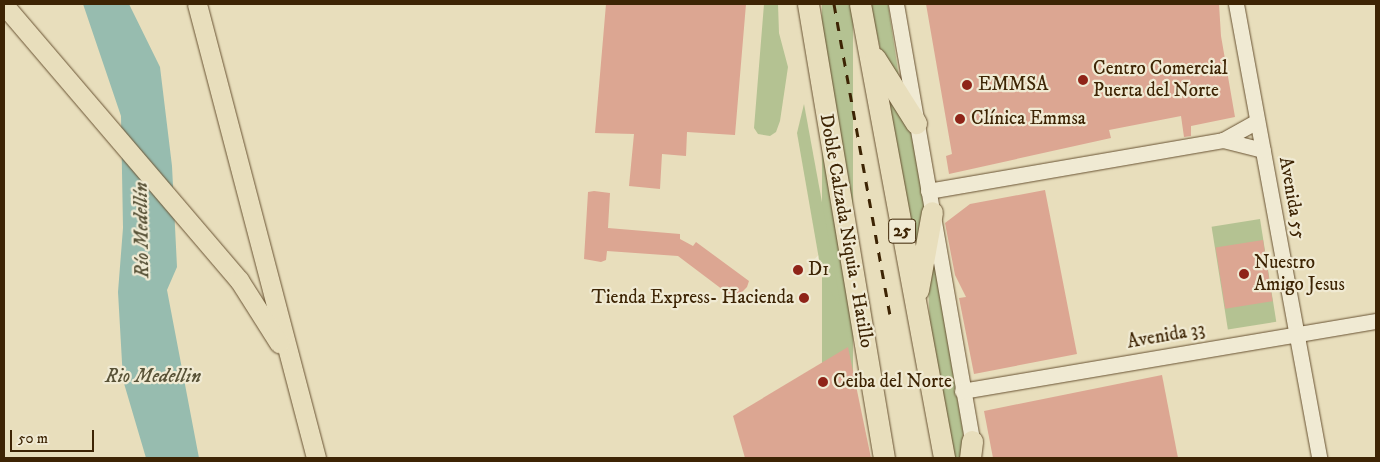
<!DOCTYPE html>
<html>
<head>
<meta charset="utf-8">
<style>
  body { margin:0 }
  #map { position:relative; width:1380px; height:462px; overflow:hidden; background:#e8debc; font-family:"IM FELL DW Pica",serif }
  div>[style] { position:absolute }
  .green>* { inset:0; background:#b4c292; transform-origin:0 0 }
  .water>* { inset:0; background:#97bcaf }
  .building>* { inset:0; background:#dca692; transform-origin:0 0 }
  .roads { filter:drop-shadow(0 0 1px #685232) drop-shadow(0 0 1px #685232) }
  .minor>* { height:15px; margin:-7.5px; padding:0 7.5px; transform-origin:7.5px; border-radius:7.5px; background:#f0ead3 }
  .major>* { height:19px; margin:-9.5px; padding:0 9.5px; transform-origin:9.5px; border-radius:9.5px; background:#e8debc }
  .highway>* { height:21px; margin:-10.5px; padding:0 10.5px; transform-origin:10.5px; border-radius:10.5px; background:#e8debc }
  .rail>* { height:3px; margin-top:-1.5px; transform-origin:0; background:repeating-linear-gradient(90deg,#3d2404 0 9px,transparent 0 18px) }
  .dots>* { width:14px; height:14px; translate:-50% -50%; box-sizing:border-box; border:2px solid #f0ead3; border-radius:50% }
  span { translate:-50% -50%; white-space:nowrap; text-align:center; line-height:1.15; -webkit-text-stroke:4.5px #f0ead3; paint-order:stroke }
  .shield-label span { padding:1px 4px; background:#f0ead3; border:1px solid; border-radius:4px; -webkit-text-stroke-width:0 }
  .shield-label { font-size:18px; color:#3d2404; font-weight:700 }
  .poi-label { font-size:19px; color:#3d2404 }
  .left { translate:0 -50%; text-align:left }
  .right { translate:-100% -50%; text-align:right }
  .street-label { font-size:19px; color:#3d2404 }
  .water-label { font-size:20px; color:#585237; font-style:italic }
  .frame { position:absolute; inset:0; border:5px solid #3d2404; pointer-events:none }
  .scale { position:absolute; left:10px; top:430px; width:84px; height:22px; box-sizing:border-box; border:2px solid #3d2404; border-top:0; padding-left:6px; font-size:15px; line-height:18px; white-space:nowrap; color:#3d2404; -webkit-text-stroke:4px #f0ead3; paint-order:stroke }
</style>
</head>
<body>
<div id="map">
  <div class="green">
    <div style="clip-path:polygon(764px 4px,778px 4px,779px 33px,788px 67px,780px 121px,776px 132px,770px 136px,758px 134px,754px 128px)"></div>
    <div style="left:822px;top:4px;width:31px;height:461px"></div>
    <div style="clip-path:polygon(870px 4px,888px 4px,901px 91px,884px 65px)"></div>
    <div style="clip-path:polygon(888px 100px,910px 124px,927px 216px,917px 258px)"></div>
    <div style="clip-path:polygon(804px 104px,841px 306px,823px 282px,797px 133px)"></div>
    <div style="left:1260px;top:219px;width:104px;height:49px;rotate:81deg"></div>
    <div style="clip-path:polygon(933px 254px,963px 432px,962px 458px,951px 458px,931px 347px,928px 284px)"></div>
  </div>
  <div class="water">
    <div style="clip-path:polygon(83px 4px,129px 4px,160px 67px,172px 166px,177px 267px,167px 290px,199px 458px,146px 458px,123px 380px,118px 292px,123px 228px,121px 116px)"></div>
  </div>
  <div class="building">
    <div style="clip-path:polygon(606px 4px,746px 4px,735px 135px,687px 132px,686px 156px,662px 154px,660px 189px,629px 186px,634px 134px,595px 133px)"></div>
    <div style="clip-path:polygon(926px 4px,1219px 4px,1221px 36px,1235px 117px,1191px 126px,1191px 136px,1184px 137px,1181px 116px,1109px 130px,1111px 138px,949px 174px,946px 156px,952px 154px)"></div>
    <div style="clip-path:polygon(1045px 190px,1077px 354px,974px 374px,959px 298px,966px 297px,955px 275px,945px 223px,970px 204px)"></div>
    <div style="clip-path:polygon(594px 191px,610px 193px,608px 228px,680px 234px,680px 239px,693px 246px,696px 242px,749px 281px,747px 287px,735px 299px,678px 256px,607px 251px,606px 260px,601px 262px,584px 259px,588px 192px)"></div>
    <div style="left:1263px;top:240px;width:62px;height:48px;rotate:81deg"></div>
    <div style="clip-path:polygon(848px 347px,871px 458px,745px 458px,733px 416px)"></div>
    <div style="clip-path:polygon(1162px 375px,1178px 458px,993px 458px,984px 411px)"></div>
  </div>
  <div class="roads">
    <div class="minor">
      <div style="left:896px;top:4px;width:444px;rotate:80.1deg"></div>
      <div style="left:1236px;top:4px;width:462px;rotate:79.6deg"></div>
      <div style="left:1223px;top:140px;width:41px;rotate:14deg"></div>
      <div style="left:928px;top:191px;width:299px;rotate:-9.8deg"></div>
      <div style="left:1223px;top:140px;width:39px;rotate:-29deg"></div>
      <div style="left:962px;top:391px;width:420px;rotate:-9.6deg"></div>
    </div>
    <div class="major">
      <div style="left:197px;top:4px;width:469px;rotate:75.3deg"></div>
      <div style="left:4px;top:5px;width:362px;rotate:49.5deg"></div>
      <div style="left:239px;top:280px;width:75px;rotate:57.6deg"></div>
    </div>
    <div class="highway">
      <div style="left:808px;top:4px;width:460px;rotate:80.5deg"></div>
      <div style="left:860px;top:4px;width:462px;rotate:79.5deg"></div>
      <div style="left:875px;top:58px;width:77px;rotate:57.8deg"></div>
      <div style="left:918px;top:290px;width:79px;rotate:-79.8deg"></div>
      <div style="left:970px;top:458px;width:17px;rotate:-83deg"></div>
    </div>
  </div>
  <div class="rail">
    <div style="left:834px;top:4px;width:315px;rotate:79.8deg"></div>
  </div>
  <div class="dots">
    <div style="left:1083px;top:80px;background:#8f2418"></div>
    <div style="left:967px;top:85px;background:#8f2418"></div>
    <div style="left:960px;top:119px;background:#8f2418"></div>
    <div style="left:798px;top:270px;background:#8f2418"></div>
    <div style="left:1244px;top:274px;background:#8f2418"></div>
    <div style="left:804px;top:298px;background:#8f2418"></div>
    <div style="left:823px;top:382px;background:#8f2418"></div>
  </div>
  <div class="shield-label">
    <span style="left:902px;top:231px">25</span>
  </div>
  <div class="poi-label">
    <span class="left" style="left:1093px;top:80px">Centro Comercial<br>Puerta del Norte</span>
    <span class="left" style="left:978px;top:85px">EMMSA</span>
    <span class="left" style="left:971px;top:119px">Clínica Emmsa</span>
    <span class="left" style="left:1254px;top:274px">Nuestro<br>Amigo Jesus</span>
    <span class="left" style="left:808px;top:270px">D1</span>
    <span class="right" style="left:794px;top:298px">Tienda Express- Hacienda</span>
    <span class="left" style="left:833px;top:382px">Ceiba del Norte</span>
  </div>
  <div class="street-label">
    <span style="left:1292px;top:198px;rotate:80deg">Avenida 55</span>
    <span style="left:846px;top:231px;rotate:80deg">Doble Calzada Niquia - Hatillo</span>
    <span style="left:1166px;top:336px;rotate:-10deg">Avenida 33</span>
  </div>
  <div class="water-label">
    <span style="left:142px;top:230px;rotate:-91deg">Río Medellín</span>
    <span style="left:153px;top:376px">Rio Medellin</span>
  </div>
  <div class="frame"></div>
  <div class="scale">50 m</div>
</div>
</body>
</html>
